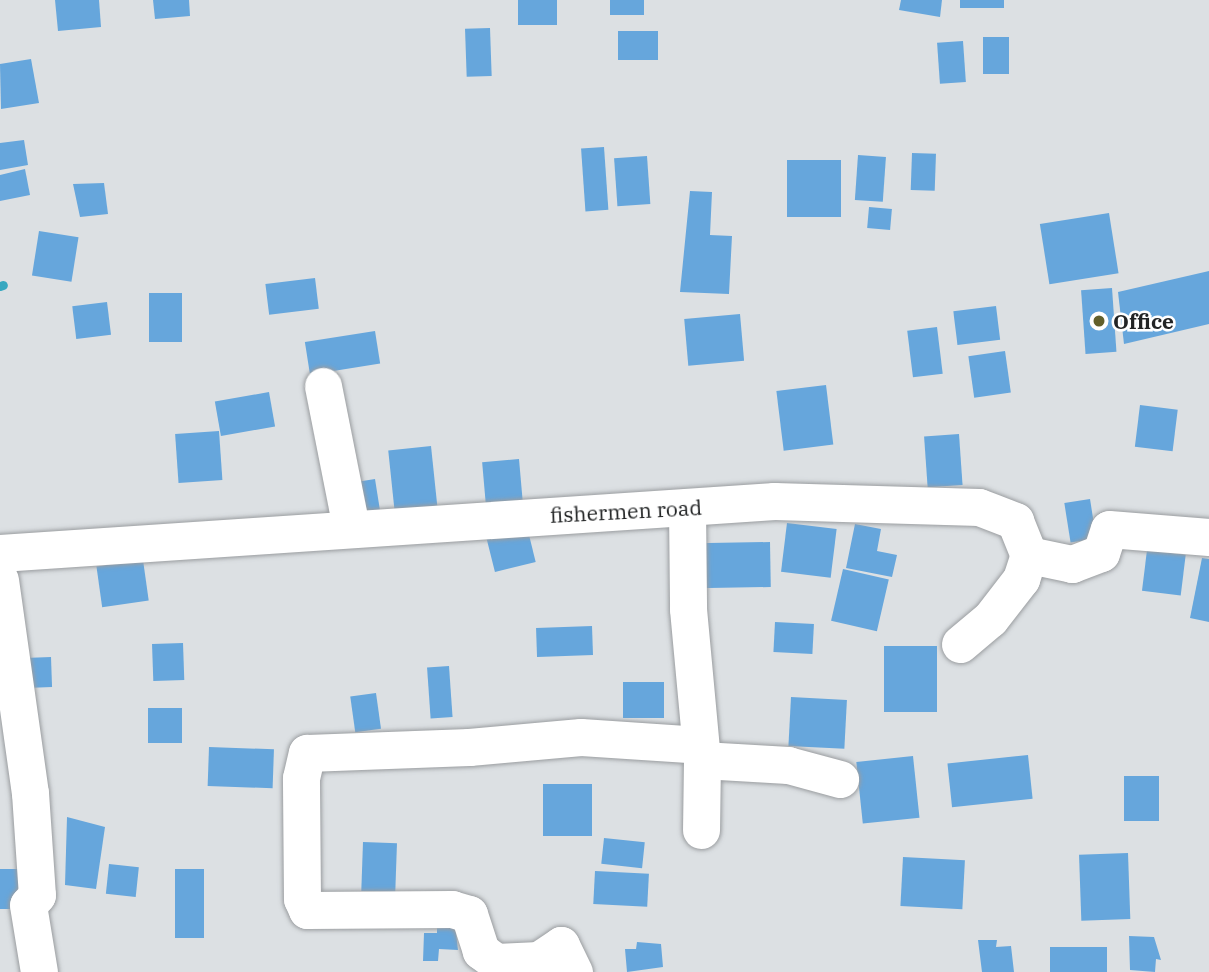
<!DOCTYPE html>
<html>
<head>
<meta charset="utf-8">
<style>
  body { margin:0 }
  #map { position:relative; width:1209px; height:972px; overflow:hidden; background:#dce0e3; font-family:"IBM Plex Serif",serif }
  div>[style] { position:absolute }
  .stream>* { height:9px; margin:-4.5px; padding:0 4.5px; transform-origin:4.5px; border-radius:4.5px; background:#37a8c0 }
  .building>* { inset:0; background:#66a6dc; transform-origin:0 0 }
  .roads { filter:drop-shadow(0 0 2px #9a9da0) drop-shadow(0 0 2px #9a9da0) }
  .minor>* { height:37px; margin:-18.5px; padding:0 18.5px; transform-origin:18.5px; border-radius:18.5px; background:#fff }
  .dots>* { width:19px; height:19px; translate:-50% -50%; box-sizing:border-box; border:4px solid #fff; border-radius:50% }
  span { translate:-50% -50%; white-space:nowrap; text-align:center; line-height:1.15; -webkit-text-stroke:5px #fff; paint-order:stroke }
  .poi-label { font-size:21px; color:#222425; font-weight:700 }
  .left { translate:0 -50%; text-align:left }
  .street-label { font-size:21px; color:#222425 }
</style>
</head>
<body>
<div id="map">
  <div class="stream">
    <div style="left:0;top:286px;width:3px;rotate:-18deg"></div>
  </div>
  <div class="building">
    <div style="clip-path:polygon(55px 0,99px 0,101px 27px,58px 31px)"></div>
    <div style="clip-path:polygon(153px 0,189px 0,190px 16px,155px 19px)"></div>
    <div style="left:518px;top:0;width:39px;height:25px"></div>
    <div style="left:610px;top:0;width:34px;height:15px"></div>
    <div style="clip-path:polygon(901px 0,942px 0,940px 17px,899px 10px)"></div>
    <div style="left:960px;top:0;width:44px;height:8px"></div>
    <div style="left:490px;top:28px;width:48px;height:25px;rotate:88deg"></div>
    <div style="left:618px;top:31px;width:40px;height:29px"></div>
    <div style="left:983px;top:37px;width:26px;height:37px"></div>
    <div style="left:963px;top:41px;width:41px;height:26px;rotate:86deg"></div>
    <div style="clip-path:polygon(31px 59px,39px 103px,1px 109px,0 64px)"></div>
    <div style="clip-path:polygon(24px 140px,28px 165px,0 170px,0 143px)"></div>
    <div style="left:604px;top:147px;width:63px;height:23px;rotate:86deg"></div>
    <div style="left:912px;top:153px;width:24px;height:37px;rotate:2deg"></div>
    <div style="left:858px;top:155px;width:28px;height:45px;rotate:4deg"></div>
    <div style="left:647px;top:156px;width:48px;height:33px;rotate:86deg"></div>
    <div style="left:787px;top:160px;width:54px;height:57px"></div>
    <div style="clip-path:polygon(25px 169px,30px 195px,0 201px,0 175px)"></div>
    <div style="clip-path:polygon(104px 183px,108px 214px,80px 217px,73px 184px)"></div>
    <div style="clip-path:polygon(690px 191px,712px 192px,710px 235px,732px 236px,729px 294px,680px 292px)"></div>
    <div style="left:869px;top:207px;width:23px;height:21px;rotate:5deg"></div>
    <div style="left:1109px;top:213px;width:61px;height:70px;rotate:81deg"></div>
    <div style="left:39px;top:231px;width:40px;height:45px;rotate:9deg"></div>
    <div style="clip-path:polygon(1209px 271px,1209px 324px,1124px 344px,1118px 292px)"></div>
    <div style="left:315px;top:278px;width:31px;height:50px;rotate:83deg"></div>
    <div style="left:1112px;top:288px;width:64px;height:31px;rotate:86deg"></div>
    <div style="left:149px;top:293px;width:33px;height:49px"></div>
    <div style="left:107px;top:302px;width:33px;height:35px;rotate:83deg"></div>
    <div style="left:996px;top:306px;width:34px;height:43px;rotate:83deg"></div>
    <div style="left:740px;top:314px;width:47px;height:56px;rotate:85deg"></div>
    <div style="left:937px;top:327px;width:47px;height:30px;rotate:83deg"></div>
    <div style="left:375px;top:331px;width:33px;height:71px;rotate:81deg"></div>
    <div style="left:1005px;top:351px;width:42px;height:37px;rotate:82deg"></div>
    <div style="left:826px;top:385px;width:60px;height:50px;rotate:83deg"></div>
    <div style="left:269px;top:392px;width:35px;height:55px;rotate:80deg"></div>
    <div style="left:1140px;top:405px;width:38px;height:42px;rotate:7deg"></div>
    <div style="left:219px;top:431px;width:49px;height:44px;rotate:86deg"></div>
    <div style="left:959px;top:434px;width:51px;height:35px;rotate:86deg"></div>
    <div style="left:431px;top:446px;width:60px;height:43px;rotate:84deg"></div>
    <div style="left:519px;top:459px;width:43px;height:37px;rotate:85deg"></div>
    <div style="left:375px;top:479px;width:40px;height:30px;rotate:81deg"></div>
    <div style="left:1090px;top:499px;width:40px;height:26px;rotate:81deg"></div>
    <div style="left:787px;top:523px;width:50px;height:49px;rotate:7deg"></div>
    <div style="clip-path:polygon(855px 524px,881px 529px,877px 551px,897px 555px,892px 577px,846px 568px)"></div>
    <div style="left:527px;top:527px;width:36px;height:42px;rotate:76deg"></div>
    <div style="left:770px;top:542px;width:45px;height:76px;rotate:89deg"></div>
    <div style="left:1147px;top:550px;width:39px;height:41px;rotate:7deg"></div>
    <div style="clip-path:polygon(1202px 558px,1209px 559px,1209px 622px,1190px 618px)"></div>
    <div style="left:143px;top:560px;width:41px;height:47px;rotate:82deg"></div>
    <div style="left:843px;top:569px;width:47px;height:53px;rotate:13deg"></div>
    <div style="left:775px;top:622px;width:39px;height:30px;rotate:3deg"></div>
    <div style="left:592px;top:626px;width:29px;height:56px;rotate:88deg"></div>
    <div style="left:183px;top:643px;width:37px;height:31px;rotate:88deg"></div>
    <div style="left:884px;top:646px;width:53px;height:66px"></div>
    <div style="left:51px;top:657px;width:30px;height:26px;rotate:88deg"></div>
    <div style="left:449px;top:666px;width:51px;height:22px;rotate:86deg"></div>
    <div style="left:623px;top:682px;width:41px;height:36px"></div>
    <div style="left:376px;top:693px;width:36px;height:26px;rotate:82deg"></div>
    <div style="left:791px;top:697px;width:56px;height:49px;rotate:3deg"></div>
    <div style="left:148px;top:708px;width:34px;height:35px"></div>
    <div style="left:209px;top:747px;width:65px;height:39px;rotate:2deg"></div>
    <div style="left:1028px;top:755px;width:44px;height:81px;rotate:84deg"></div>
    <div style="left:913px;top:756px;width:62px;height:57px;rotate:84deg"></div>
    <div style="left:1124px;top:776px;width:35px;height:45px"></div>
    <div style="left:543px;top:784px;width:49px;height:52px"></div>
    <div style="clip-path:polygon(67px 817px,105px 827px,96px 889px,65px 885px)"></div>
    <div style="left:604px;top:838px;width:41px;height:26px;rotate:6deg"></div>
    <div style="left:363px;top:842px;width:34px;height:49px;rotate:2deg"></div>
    <div style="left:1128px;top:853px;width:66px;height:49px;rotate:88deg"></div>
    <div style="left:903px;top:857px;width:62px;height:49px;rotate:3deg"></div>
    <div style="left:109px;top:864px;width:30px;height:30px;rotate:6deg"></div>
    <div style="left:0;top:869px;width:22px;height:40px"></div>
    <div style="left:175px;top:869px;width:29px;height:69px"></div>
    <div style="left:595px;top:871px;width:54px;height:33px;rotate:3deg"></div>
    <div style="clip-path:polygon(437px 923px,455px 923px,458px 950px,439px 949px,438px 961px,423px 961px,424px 933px,437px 933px)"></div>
    <div style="clip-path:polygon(1129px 936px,1154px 937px,1161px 960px,1156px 959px,1155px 972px,1130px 970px)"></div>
    <div style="clip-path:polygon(978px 940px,997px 940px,996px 947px,1011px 946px,1014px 972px,982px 972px)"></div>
    <div style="clip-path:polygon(637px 942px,661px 944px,663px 967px,627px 972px,625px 949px,636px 949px)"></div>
    <div style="left:1050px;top:947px;width:57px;height:25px"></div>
  </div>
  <div class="roads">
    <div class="minor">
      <div style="left:323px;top:386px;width:145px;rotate:78.8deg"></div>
      <div style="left:687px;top:507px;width:102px;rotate:89.4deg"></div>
      <div style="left:688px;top:609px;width:152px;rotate:84.7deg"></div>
      <div style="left:702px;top:760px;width:70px;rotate:90.8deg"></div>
      <div style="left:0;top:553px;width:776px;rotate:-3.84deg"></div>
      <div style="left:774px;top:501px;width:205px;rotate:1.7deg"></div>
      <div style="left:979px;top:507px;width:39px;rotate:21deg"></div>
      <div style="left:1015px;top:521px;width:37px;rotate:68deg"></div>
      <div style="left:1029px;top:555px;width:44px;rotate:11.8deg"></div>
      <div style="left:1072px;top:564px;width:31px;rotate:-21deg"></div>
      <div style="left:1101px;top:553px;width:25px;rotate:-72deg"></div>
      <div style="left:1109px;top:529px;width:100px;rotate:4.6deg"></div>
      <div style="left:0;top:580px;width:215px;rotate:82deg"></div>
      <div style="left:30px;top:793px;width:102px;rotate:86.1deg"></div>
      <div style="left:37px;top:895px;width:13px;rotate:132deg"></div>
      <div style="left:28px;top:905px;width:68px;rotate:80.7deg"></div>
      <div style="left:960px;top:644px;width:39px;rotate:-40deg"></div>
      <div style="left:990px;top:619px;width:51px;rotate:-52.2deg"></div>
      <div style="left:1021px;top:579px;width:25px;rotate:-72deg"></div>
      <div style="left:702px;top:760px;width:86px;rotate:3.3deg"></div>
      <div style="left:788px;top:765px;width:54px;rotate:15.1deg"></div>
      <div style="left:574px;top:972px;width:30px;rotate:-116deg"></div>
      <div style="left:561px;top:945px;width:27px;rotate:146deg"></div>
      <div style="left:539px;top:960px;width:43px;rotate:177.3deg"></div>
      <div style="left:496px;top:962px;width:19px;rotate:-144deg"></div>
      <div style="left:481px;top:951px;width:39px;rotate:-108deg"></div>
      <div style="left:469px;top:914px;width:18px;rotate:-164deg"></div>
      <div style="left:452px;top:909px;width:145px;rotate:179.6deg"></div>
      <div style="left:307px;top:910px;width:12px;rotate:-114deg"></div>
      <div style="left:302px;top:899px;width:121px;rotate:-90.5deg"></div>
      <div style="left:301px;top:778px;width:26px;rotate:-77deg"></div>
      <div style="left:307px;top:753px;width:162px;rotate:-2.1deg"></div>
      <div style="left:469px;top:747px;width:112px;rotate:-5.1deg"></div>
      <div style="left:581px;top:737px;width:119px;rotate:3.8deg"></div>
    </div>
  </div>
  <div class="dots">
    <div style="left:1099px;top:321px;background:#615f2c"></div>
  </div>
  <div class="poi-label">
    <span class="left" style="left:1113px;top:321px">Office</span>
  </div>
  <div class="street-label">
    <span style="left:626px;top:511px;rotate:-3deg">fishermen road</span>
  </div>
</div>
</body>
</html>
